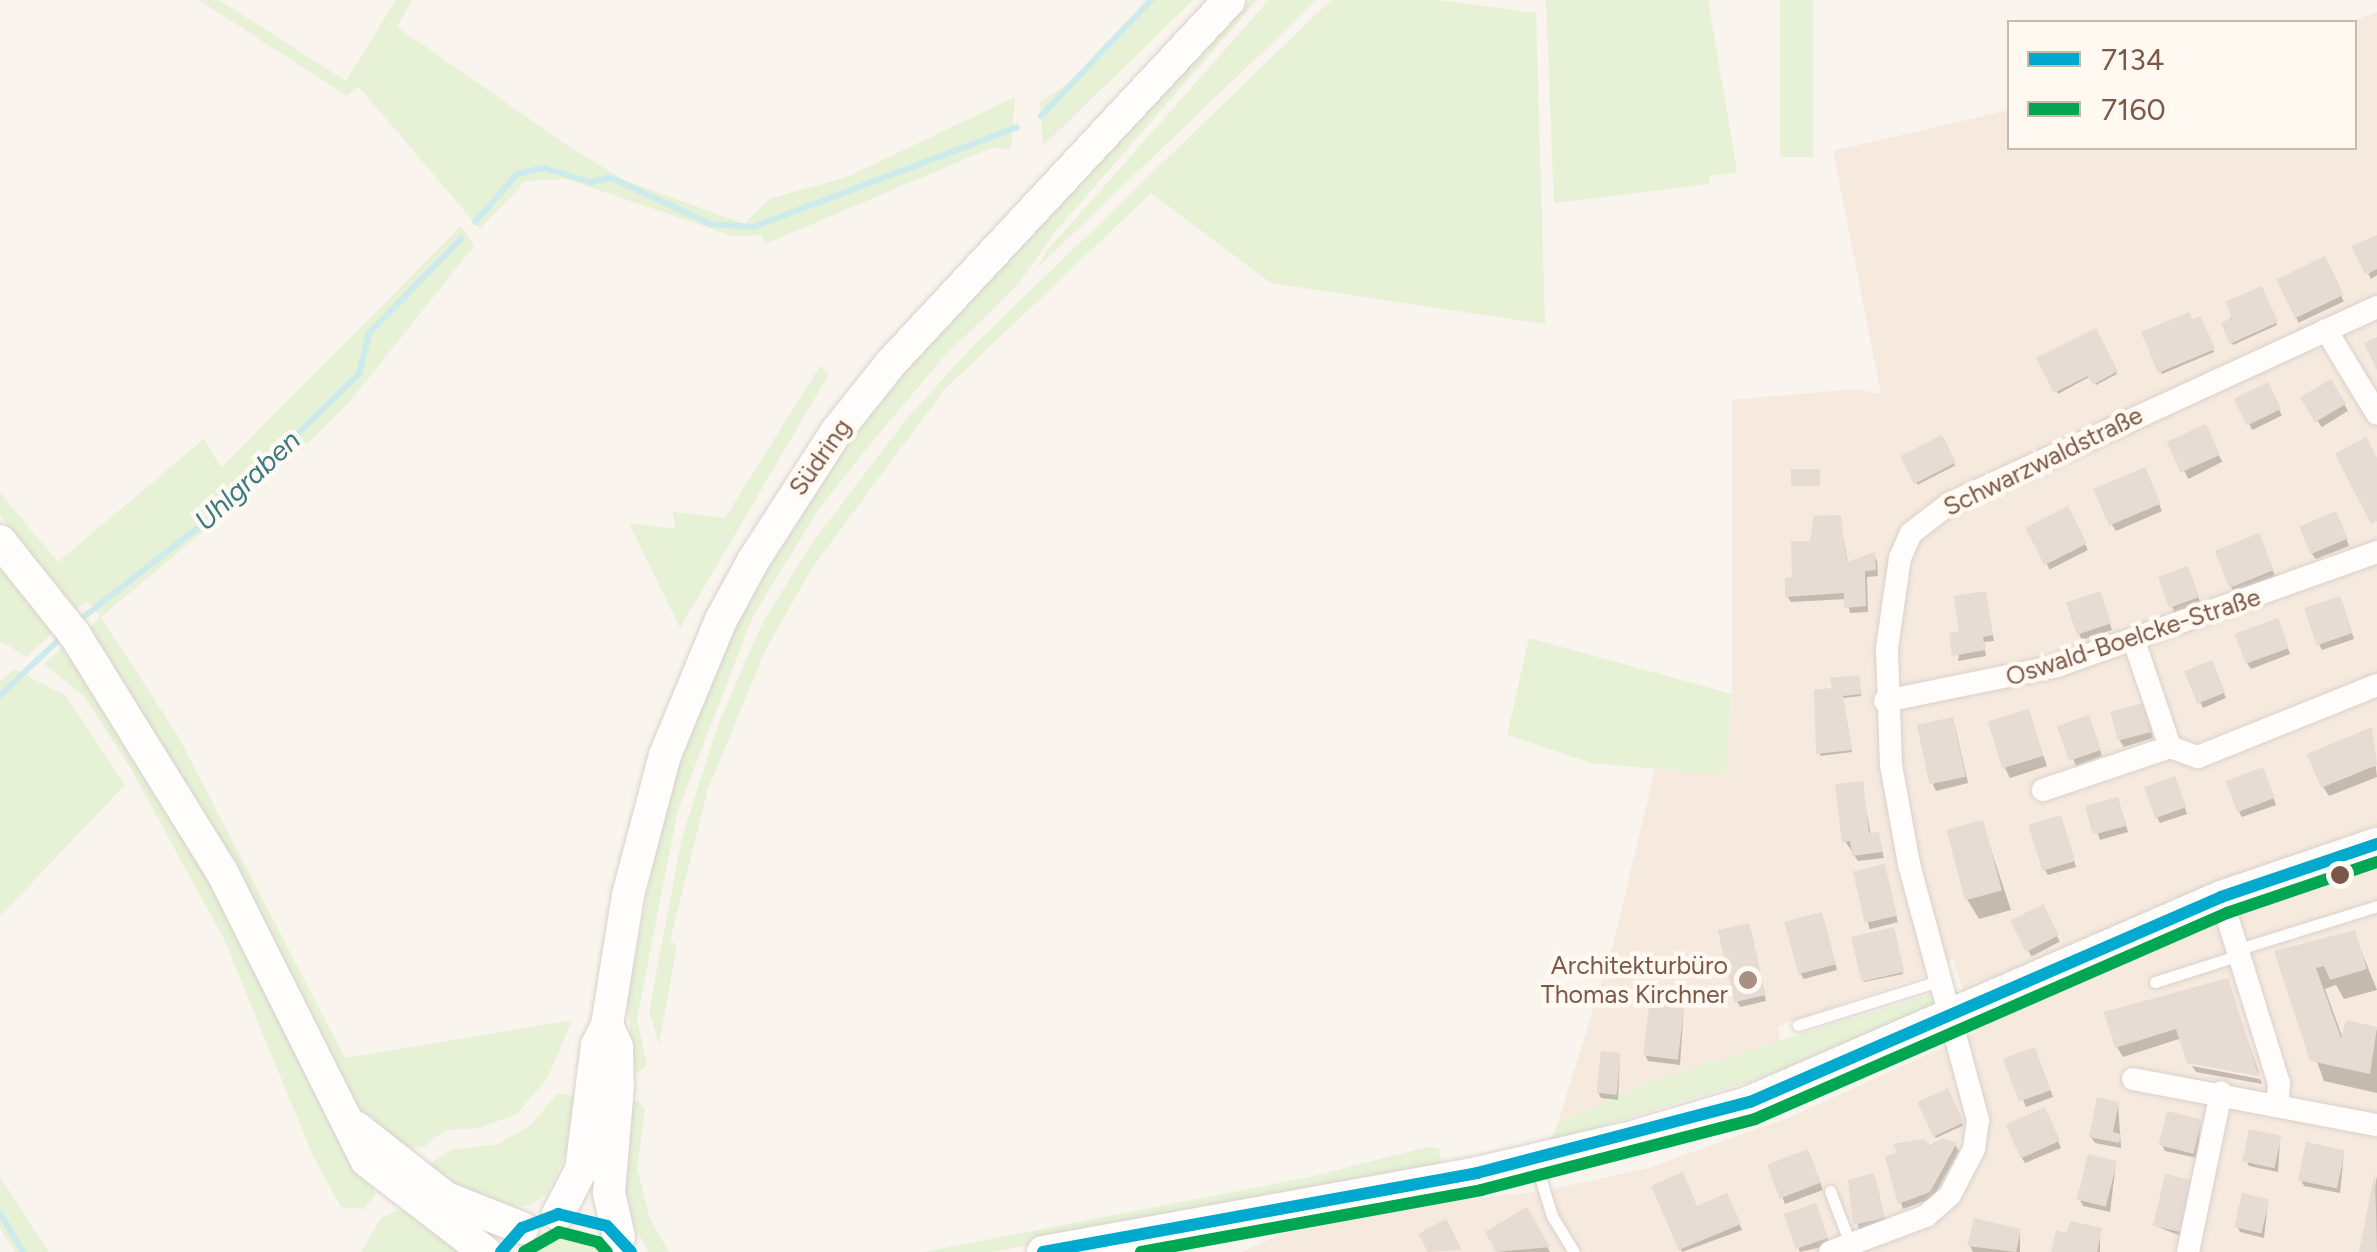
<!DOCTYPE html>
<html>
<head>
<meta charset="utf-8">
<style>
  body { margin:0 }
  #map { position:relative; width:2377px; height:1252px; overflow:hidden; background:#f9f4ed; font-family:Figtree,sans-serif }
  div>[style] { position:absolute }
  .residential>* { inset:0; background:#f6e9dd }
  .green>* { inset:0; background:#e6f1d6; transform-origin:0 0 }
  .shadow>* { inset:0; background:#0003; transform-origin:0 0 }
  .stream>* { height:6px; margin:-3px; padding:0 3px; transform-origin:3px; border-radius:3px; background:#cdeaec }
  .building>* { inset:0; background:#e6dcd4; transform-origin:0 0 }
  .roads { filter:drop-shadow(0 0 2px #d9d1cb) drop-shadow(0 0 2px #d9d1cb) }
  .lane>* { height:11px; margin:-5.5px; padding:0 5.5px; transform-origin:5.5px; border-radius:5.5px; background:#fefdfc }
  .street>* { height:22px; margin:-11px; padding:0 11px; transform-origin:11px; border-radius:11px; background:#fefdfc }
  .secondary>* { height:32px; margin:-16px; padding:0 16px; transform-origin:16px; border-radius:16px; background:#fefdfc }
  .bus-1>* { height:12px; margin:-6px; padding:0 6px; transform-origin:6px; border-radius:6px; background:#00a9ce }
  .bus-2>* { height:12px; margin:-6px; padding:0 6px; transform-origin:6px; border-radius:6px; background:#00a651 }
  .dots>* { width:28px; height:28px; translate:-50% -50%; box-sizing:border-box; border:5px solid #fff9f1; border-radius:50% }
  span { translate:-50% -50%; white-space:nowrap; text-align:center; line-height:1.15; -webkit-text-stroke:9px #fff9f1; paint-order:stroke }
  .street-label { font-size:25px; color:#7c5848 }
  .poi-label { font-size:25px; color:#7c5848 }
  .right { translate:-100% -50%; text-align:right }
  .water-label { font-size:28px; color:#3a7a83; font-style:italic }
  .legend { position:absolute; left:2007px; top:20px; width:350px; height:130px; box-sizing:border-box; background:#fff9f1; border:2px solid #cbb9ad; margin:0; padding:12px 18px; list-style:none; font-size:30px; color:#7c5848 }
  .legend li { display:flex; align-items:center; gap:20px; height:50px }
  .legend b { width:50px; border:2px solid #cbb9ad }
</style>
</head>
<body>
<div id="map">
  <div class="residential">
    <div style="clip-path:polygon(2377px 12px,2377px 1252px,1241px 1252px,1295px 1228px,1390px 1207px,1537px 1192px,1645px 1169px,1788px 1118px,1977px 1032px,1953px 959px,1921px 977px,1778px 1026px,1780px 1043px,1652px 1081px,1558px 1123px,1613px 945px,1656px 765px,1725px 775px,1732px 694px,1732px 400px,1855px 389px,1881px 394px,1833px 151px,2009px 110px,2010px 148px,2354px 148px,2354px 22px,2349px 22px)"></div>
  </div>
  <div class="green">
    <div style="clip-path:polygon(199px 0,219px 0,346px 81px,396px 0,412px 0,397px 27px,576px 151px,626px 181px,745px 224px,769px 199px,847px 177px,1015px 97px,1011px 149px,991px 148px,765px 244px,762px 235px,733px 236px,566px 179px,525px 181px,480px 229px,359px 87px,347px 96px)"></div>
    <div style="clip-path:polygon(1149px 0,1193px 0,1043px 146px,1040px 102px,1079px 76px)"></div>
    <div style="clip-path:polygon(1251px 0,1257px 0,1055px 232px,1018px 284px,941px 360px,866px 449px,817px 512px,753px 616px,678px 810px,637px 1018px,647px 1065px,635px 1074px,627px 999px,665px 805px,713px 672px,751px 594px,857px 429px,930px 340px)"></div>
    <div style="clip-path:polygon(1269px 0,1317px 0,1037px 268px,1046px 252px)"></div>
    <div style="clip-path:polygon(1331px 0,1439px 0,1536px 13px,1545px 324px,1271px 283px,1151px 193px,945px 389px,812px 568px,766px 649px,708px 789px,670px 941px,677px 945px,659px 1045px,649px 1011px,682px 838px,718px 725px,761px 626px,810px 546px,904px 422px,970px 349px)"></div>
    <div style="clip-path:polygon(1546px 0,1708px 0,1737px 172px,1709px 176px,1710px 184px,1554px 203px)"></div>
    <div style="left:1780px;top:0;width:33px;height:157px"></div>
    <div style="clip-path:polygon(461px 226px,474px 246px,352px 399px,305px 446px,101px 617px,178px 736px,345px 1058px,572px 1020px,548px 1077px,517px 1114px,478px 1128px,445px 1130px,425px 1146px,409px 1149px,363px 1113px,329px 1063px,207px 817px,89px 629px,101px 616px,86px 601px,76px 609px,0 516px,0 493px,58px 562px,204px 439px,221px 468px)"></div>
    <div style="clip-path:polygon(820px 366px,829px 374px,680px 628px,629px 523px,675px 529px,673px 512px,725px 518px)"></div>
    <div style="clip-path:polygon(0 558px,52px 633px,27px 657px,0 641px)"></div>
    <div style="clip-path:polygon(1529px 638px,1732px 694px,1725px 775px,1591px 763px,1507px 735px)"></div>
    <div style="clip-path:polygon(65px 645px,126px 731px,255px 962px,305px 1073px,373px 1178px,375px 1194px,364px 1209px,341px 1207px,313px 1156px,223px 937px,128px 764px,84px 696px,44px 664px)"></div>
    <div style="clip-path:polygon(14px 669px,66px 696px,125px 785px,0 916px,0 682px)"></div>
    <div style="clip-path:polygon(1930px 994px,1934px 1004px,1765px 1077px,1550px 1141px,1558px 1123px,1652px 1081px)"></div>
    <div style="clip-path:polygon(558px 1093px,580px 1097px,574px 1136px,548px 1193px,530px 1205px,503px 1207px,456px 1192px,424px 1168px,451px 1150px,498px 1144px,532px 1124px)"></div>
    <div style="clip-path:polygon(638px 1100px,645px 1111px,637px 1168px,650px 1219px,669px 1252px,648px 1252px,618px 1191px,630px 1104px)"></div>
    <div style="clip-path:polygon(1427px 1147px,1439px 1149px,1442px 1164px,992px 1252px,924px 1252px,1310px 1177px)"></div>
    <div style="clip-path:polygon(0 1178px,10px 1192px,49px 1252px,15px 1252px,0 1228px)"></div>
    <div style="clip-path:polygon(399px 1210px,408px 1211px,467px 1252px,361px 1252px,381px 1218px)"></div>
    <div style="clip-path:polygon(562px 1227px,583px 1230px,614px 1252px,517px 1252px,541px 1233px)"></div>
  </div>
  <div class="shadow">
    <div style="clip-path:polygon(2377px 237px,2377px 275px,2371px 279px,2355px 247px)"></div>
    <div style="left:2324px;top:259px;width:47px;height:50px;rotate:65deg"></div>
    <div style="clip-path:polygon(2261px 289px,2277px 325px,2233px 345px,2224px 324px)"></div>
    <div style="clip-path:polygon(2200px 319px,2214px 352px,2162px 374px,2144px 334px)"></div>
    <div style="clip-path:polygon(2095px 331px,2117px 374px,2096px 385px,2091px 376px,2058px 394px,2040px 359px)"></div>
    <div style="left:2330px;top:382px;width:34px;height:31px;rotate:58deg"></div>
    <div style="left:2267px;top:385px;width:34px;height:33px;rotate:64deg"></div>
    <div style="left:2205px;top:428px;width:38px;height:38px;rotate:63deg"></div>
    <div style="left:1941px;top:438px;width:31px;height:42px;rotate:63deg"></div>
    <div style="clip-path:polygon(2147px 476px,2162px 511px,2116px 531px,2112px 525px)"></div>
    <div style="left:2067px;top:509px;width:46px;height:43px;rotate:63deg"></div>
    <div style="clip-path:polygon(1840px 517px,1848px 564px,1874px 555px,1877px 561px,1878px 576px,1867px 577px,1868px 612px,1850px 613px,1847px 599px,1791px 602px,1787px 596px,1813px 543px)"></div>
    <div style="clip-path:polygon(2339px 520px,2349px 546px,2316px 559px,2312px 554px)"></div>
    <div style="clip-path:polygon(2261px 542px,2275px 576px,2234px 593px,2231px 587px)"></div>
    <div style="clip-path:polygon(2190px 575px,2201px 604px,2175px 613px,2172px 607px)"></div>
    <div style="clip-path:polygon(1985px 594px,1994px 641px,1984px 642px,1986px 656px,1958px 661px,1962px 634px)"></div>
    <div style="clip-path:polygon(2102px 600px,2112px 630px,2082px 640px,2079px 634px)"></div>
    <div style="clip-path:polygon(2343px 605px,2354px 639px,2322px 650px,2319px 644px)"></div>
    <div style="clip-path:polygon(2280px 626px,2290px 654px,2251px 669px,2247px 663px)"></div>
    <div style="clip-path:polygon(2214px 668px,2226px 698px,2203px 708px,2200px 702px)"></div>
    <div style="clip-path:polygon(1859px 679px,1861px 696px,1843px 698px,1852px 752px,1820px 756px,1834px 690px)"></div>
    <div style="clip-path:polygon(2145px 711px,2153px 738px,2124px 747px,2120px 741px)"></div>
    <div style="clip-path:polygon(2028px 712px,2047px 766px,2010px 778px,2005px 768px)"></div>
    <div style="clip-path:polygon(2091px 724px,2102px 756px,2076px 766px,2061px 728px)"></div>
    <div style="clip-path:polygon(1955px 726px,1968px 783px,1936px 791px,1933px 785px)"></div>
    <div style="clip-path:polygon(2371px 730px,2377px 777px,2329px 796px,2323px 787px)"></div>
    <div style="clip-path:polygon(2265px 776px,2276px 805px,2242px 817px,2239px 812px)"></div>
    <div style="clip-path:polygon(1861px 783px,1871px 835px,1878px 834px,1884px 858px,1858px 861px,1845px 841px)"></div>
    <div style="clip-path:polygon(2177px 785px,2187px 814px,2160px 823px,2157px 817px)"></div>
    <div style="clip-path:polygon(2120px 806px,2128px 832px,2100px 840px,2089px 808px)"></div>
    <div style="clip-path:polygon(1982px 823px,2011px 910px,1979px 919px,1967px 899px)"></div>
    <div style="clip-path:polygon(2063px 824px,2076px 867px,2048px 875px,2045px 870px)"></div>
    <div style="left:1884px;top:867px;width:57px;height:29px;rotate:76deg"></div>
    <div style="left:2042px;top:908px;width:38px;height:32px;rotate:62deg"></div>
    <div style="clip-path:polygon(1824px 921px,1837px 970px,1804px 979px,1800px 973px)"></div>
    <div style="clip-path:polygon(1751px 931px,1766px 1001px,1740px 1007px,1737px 1001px)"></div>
    <div style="clip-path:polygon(1894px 932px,1903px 974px,1864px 982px,1863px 980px)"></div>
    <div style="clip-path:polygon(2354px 933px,2377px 990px,2344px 999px,2336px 985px,2325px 989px,2343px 1039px,2348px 1023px,2377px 1030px,2377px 1093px,2324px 1081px,2277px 953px)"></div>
    <div style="clip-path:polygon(2227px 981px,2259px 1073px,2189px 1060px,2182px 1038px,2123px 1057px,2117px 1047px)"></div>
    <div style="clip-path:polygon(1684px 1006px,1680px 1065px,1648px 1061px,1645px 1055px)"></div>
    <div style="clip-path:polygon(1620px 1056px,1618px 1100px,1601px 1098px,1598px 1092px)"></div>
    <div style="clip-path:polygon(2037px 1056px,2053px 1097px,2026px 1107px,2007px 1061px)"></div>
    <div style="clip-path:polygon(2192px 1066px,2260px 1079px,2262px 1084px,2196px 1072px)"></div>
    <div style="left:1947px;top:1091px;width:38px;height:30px;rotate:65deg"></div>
    <div style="clip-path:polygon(2118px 1104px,2121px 1148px,2095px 1143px,2091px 1137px)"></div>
    <div style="clip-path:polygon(2047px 1116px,2061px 1148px,2025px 1163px,2022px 1158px)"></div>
    <div style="clip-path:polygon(2201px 1122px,2197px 1158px,2165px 1151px,2162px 1145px)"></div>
    <div style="clip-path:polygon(2280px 1138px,2278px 1172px,2249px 1166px,2246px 1160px)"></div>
    <div style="clip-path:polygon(1955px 1145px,1959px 1151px,1933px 1198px,1903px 1209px,1888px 1158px)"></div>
    <div style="clip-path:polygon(2344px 1152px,2340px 1193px,2304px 1186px,2301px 1180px)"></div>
    <div style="clip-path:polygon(1811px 1158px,1823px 1190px,1785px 1204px,1770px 1167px)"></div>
    <div style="clip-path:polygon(2116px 1163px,2110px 1212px,2083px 1206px,2080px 1200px)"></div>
    <div style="clip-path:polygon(2377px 1176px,2377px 1252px,2362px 1252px)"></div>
    <div style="clip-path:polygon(2167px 1177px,2183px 1237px,2156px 1226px)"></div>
    <div style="clip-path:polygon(1851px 1181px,1876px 1182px,1886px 1224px,1859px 1230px)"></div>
    <div style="clip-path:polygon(1654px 1187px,1697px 1209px,1729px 1202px,1742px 1230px,1682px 1252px)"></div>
    <div style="clip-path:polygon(2268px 1202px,2264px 1238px,2240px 1232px,2237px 1226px)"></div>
    <div style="clip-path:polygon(1526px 1211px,1550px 1252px,1499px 1252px,1488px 1233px)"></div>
    <div style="clip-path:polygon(1818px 1211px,1830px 1245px,1800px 1252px,1787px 1215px)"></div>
    <div style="clip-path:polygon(2020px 1231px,2020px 1252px,1973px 1252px,1970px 1246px)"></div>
    <div style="clip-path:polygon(2100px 1231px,2100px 1252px,2053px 1252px,2069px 1236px)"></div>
  </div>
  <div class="stream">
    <div style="left:1041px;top:116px;width:160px;rotate:-46.5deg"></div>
    <div style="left:475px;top:222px;width:64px;rotate:-48.8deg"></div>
    <div style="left:517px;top:174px;width:28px;rotate:-13deg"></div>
    <div style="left:544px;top:168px;width:48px;rotate:16.9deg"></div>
    <div style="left:590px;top:182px;width:21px;rotate:-11deg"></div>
    <div style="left:611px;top:178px;width:110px;rotate:24.7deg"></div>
    <div style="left:711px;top:224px;width:42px;rotate:4.1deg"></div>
    <div style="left:753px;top:227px;width:282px;rotate:-20.7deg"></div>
    <div style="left:77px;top:622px;width:179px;rotate:-38deg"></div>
    <div style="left:218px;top:512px;width:197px;rotate:-44.4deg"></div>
    <div style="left:359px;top:374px;width:42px;rotate:-76.3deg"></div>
    <div style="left:369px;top:333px;width:132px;rotate:-45.6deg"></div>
    <div style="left:0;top:695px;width:89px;rotate:-43.2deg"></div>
    <div style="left:0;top:1213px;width:45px;rotate:59.5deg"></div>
  </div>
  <div class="building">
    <div style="clip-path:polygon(2377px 235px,2377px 269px,2366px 275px,2351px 246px)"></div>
    <div style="left:2325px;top:256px;width:43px;height:54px;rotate:64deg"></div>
    <div style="clip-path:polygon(2262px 286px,2278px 322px,2230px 344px,2221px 323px,2232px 318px,2225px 302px)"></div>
    <div style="clip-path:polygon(2189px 312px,2192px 319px,2201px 316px,2215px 349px,2158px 373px,2141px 332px)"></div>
    <div style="clip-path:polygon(2096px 328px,2118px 371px,2093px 385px,2088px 376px,2054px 393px,2036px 358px)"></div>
    <div style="clip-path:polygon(2377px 337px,2377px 370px,2364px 343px)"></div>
    <div style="left:2331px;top:379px;width:29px;height:36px;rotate:59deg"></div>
    <div style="left:2268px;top:382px;width:30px;height:38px;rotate:64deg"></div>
    <div style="left:2206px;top:424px;width:34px;height:43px;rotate:66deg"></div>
    <div style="left:1942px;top:435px;width:31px;height:47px;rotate:63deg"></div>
    <div style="clip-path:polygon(2366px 437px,2377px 458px,2377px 521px,2371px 524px,2335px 454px)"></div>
    <div style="left:2145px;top:467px;width:40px;height:56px;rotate:67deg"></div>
    <div style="left:1820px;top:469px;width:17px;height:29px;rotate:90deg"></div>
    <div style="left:2068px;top:506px;width:42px;height:48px;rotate:63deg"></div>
    <div style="left:2336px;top:511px;width:30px;height:40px;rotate:67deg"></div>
    <div style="clip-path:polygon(1841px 515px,1847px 562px,1875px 552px,1876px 570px,1865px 571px,1866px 606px,1844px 608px,1844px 593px,1785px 597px,1785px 578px,1792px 577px,1791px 541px,1810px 541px,1814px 516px)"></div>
    <div style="left:2259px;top:533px;width:40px;height:48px;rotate:68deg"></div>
    <div style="left:2188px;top:566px;width:33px;height:32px;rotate:70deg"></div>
    <div style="clip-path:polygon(1986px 591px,1993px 635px,1983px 637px,1985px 650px,1952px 656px,1949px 633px,1959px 632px,1954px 596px)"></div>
    <div style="left:2100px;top:591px;width:34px;height:36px;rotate:71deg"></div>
    <div style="left:2340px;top:596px;width:39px;height:38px;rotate:71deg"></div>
    <div style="left:2278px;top:618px;width:32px;height:46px;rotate:70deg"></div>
    <div style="left:2212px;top:660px;width:35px;height:30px;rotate:68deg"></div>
    <div style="clip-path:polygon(1859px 675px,1862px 694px,1843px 696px,1852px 750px,1816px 754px,1814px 690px,1832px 688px,1830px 678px)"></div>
    <div style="left:2143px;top:703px;width:30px;height:34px;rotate:75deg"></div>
    <div style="left:2029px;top:709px;width:49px;height:43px;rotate:73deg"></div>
    <div style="left:2089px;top:715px;width:37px;height:34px;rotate:71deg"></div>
    <div style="left:1953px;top:717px;width:61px;height:37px;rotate:78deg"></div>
    <div style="clip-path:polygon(2372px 727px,2377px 765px,2321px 788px,2307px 754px)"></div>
    <div style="left:2263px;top:767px;width:33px;height:40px;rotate:69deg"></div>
    <div style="left:2175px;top:776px;width:33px;height:33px;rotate:70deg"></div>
    <div style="clip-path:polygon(1863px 781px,1869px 833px,1879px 832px,1882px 852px,1852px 856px,1850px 841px,1842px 842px,1835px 784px)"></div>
    <div style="left:2118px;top:797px;width:30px;height:34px;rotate:75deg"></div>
    <div style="left:2061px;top:815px;width:48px;height:34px;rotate:73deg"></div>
    <div style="left:1983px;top:820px;width:73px;height:38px;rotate:75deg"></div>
    <div style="left:1885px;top:864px;width:53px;height:33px;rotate:77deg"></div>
    <div style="left:2043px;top:904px;width:35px;height:37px;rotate:63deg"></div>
    <div style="left:1822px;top:912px;width:54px;height:39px;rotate:75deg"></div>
    <div style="left:1749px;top:923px;width:74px;height:32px;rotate:77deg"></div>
    <div style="left:1894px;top:927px;width:46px;height:44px;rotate:77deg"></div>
    <div style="clip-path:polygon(2355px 930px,2367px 969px,2330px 980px,2324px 966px,2316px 968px,2341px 1038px,2346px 1020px,2377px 1027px,2370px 1074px,2310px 1061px,2274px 951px)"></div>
    <div style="clip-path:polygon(2228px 978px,2259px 1076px,2187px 1063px,2176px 1029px,2115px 1048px,2104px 1012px)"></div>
    <div style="left:1650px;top:999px;width:35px;height:57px;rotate:7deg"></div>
    <div style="left:2035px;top:1047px;width:46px;height:34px;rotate:70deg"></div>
    <div style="left:1601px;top:1051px;width:20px;height:42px;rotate:6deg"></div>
    <div style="left:1948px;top:1088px;width:38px;height:34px;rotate:65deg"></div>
    <div style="clip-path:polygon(2097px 1097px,2119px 1102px,2113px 1132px,2121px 1134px,2119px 1143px,2089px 1137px)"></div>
    <div style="left:2045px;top:1107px;width:37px;height:43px;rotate:66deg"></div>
    <div style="left:2167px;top:1111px;width:36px;height:35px;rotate:14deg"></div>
    <div style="left:2249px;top:1129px;width:33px;height:33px;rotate:12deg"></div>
    <div style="clip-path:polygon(1942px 1138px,1957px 1143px,1930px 1192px,1898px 1204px,1885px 1157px,1897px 1152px,1893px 1144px,1923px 1139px,1930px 1145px)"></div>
    <div style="left:2306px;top:1142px;width:40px;height:39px;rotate:12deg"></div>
    <div style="left:1808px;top:1149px;width:36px;height:44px;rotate:69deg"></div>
    <div style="left:2088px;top:1154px;width:30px;height:47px;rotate:14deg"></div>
    <div style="clip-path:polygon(1683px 1172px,1697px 1206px,1727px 1193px,1741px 1224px,1679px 1250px,1651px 1186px)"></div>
    <div style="clip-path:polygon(2375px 1172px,2377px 1252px,2359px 1252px)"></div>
    <div style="clip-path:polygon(1874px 1173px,1885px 1218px,1853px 1225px,1848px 1180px)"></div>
    <div style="left:2165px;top:1174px;width:28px;height:53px;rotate:13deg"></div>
    <div style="left:2242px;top:1193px;width:28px;height:35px;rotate:13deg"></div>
    <div style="left:1816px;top:1203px;width:37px;height:34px;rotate:71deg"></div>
    <div style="clip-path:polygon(1527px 1207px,1550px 1247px,1496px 1252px,1485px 1232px)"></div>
    <div style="clip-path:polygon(1974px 1218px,2021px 1229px,2016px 1252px,1967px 1246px)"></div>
    <div style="clip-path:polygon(1446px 1219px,1462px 1250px,1428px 1252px,1418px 1234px)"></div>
    <div style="clip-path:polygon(2070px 1221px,2102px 1228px,2097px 1252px,2051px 1252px,2056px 1230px,2067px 1233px)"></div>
  </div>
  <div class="roads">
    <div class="lane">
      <div style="left:2239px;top:949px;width:145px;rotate:-17.3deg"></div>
      <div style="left:2155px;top:982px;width:89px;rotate:-17.6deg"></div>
      <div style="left:1798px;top:1025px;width:147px;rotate:-17.4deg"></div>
      <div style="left:1536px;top:1164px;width:54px;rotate:72.9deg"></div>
      <div style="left:1552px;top:1216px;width:42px;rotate:58.6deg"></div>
      <div style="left:1830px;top:1191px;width:56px;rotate:69deg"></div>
    </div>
    <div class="street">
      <div style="left:2326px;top:330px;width:98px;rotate:58.7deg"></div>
      <div style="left:2134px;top:641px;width:112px;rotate:71.2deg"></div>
      <div style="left:2170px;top:747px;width:30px;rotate:20deg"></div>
      <div style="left:2198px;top:757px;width:193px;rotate:-21.9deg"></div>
      <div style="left:1885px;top:701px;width:176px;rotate:-11.5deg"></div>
      <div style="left:2057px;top:666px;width:340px;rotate:-19.6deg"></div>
      <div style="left:2043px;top:790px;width:134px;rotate:-18.7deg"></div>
      <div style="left:2221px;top:897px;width:195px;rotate:72.7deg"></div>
      <div style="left:2279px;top:1083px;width:21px;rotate:95deg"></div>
      <div style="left:2133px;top:1079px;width:248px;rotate:10.7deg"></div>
      <div style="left:1830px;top:1252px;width:103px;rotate:-20.6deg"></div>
      <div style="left:1926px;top:1216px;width:32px;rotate:-41deg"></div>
      <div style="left:1950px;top:1195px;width:52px;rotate:-62.4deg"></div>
      <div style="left:1974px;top:1149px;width:29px;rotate:-82deg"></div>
      <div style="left:1978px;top:1120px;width:265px;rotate:-105.1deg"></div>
      <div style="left:1909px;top:864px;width:101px;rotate:-100.3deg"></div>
      <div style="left:1891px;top:765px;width:117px;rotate:-92deg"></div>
      <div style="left:1887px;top:648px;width:91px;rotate:-81.8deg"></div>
      <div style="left:1900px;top:558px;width:27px;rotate:-66deg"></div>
      <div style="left:1911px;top:533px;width:48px;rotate:-37.3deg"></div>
      <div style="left:1949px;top:504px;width:471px;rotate:-24.7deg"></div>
      <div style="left:2188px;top:1252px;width:163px;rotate:-78.3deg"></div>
    </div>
    <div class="secondary">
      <div style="left:0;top:541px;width:120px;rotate:51.4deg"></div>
      <div style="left:75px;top:635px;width:279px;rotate:58.2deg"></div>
      <div style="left:222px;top:872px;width:323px;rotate:63.4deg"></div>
      <div style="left:367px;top:1161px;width:149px;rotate:37.6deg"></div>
      <div style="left:609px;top:1029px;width:20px;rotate:66deg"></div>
      <div style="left:617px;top:1047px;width:39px;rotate:89deg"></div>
      <div style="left:618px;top:1086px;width:107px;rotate:94.8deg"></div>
      <div style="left:609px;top:1193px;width:45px;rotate:77.2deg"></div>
      <div style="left:357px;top:1128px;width:113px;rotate:38.2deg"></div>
      <div style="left:446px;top:1198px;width:82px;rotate:21.5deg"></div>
      <div style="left:558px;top:1214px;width:50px;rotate:-62.4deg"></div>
      <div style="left:581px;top:1170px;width:126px;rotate:-82.7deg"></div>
      <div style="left:597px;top:1045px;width:22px;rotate:-63deg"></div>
      <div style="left:607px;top:1025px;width:132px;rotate:-80.8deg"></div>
      <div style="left:628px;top:895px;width:145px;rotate:-75.2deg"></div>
      <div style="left:665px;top:755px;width:146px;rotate:-67.5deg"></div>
      <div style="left:721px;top:620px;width:67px;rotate:-61.5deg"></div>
      <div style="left:753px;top:561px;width:153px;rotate:-57.2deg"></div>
      <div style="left:836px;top:432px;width:88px;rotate:-51.4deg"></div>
      <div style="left:891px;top:363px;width:496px;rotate:-47deg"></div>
      <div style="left:1043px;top:1252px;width:441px;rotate:-10.3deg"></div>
      <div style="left:1477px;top:1173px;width:159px;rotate:-13.1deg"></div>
      <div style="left:1632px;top:1137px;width:123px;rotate:-16.5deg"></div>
      <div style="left:1750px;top:1102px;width:514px;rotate:-23.52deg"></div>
      <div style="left:2221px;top:897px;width:165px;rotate:-18.8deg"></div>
    </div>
  </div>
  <div class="bus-1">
    <div style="left:501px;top:1252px;width:32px;rotate:-49deg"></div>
    <div style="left:522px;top:1228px;width:39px;rotate:-21deg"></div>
    <div style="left:558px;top:1214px;width:50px;rotate:13.8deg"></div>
    <div style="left:607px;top:1226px;width:35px;rotate:47deg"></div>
    <div style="left:1043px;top:1252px;width:441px;rotate:-10.3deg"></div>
    <div style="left:1477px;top:1173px;width:282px;rotate:-14.6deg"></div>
    <div style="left:1750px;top:1102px;width:514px;rotate:-23.52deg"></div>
    <div style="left:2221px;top:897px;width:165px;rotate:-18.8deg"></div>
  </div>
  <div class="bus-2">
    <div style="left:524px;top:1252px;width:40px;rotate:-29.7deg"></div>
    <div style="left:559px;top:1232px;width:40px;rotate:14.4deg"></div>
    <div style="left:598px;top:1242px;width:13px;rotate:48deg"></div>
    <div style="left:1141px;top:1252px;width:346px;rotate:-10.3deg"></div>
    <div style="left:1481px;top:1190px;width:283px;rotate:-14.5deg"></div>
    <div style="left:1755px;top:1119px;width:515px;rotate:-23.58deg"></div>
    <div style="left:2227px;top:913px;width:158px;rotate:-18.8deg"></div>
  </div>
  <div class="dots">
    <div style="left:2340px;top:875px;background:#7c5848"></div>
    <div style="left:1748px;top:980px;background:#a88f82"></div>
  </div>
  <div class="street-label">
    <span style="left:820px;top:457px;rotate:-55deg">Südring</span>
    <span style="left:2043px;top:461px;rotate:-26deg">Schwarzwaldstraße</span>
    <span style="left:2133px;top:637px;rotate:-18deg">Oswald-Boelcke-Straße</span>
  </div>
  <div class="poi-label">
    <span class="right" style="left:1728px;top:980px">Architekturbüro<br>Thomas Kirchner</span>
  </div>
  <div class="water-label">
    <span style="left:247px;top:480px;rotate:-43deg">Uhlgraben</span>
  </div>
  <ul class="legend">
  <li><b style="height:12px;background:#00a9ce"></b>7134</li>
  <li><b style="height:12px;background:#00a651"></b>7160</li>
  </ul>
</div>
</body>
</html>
